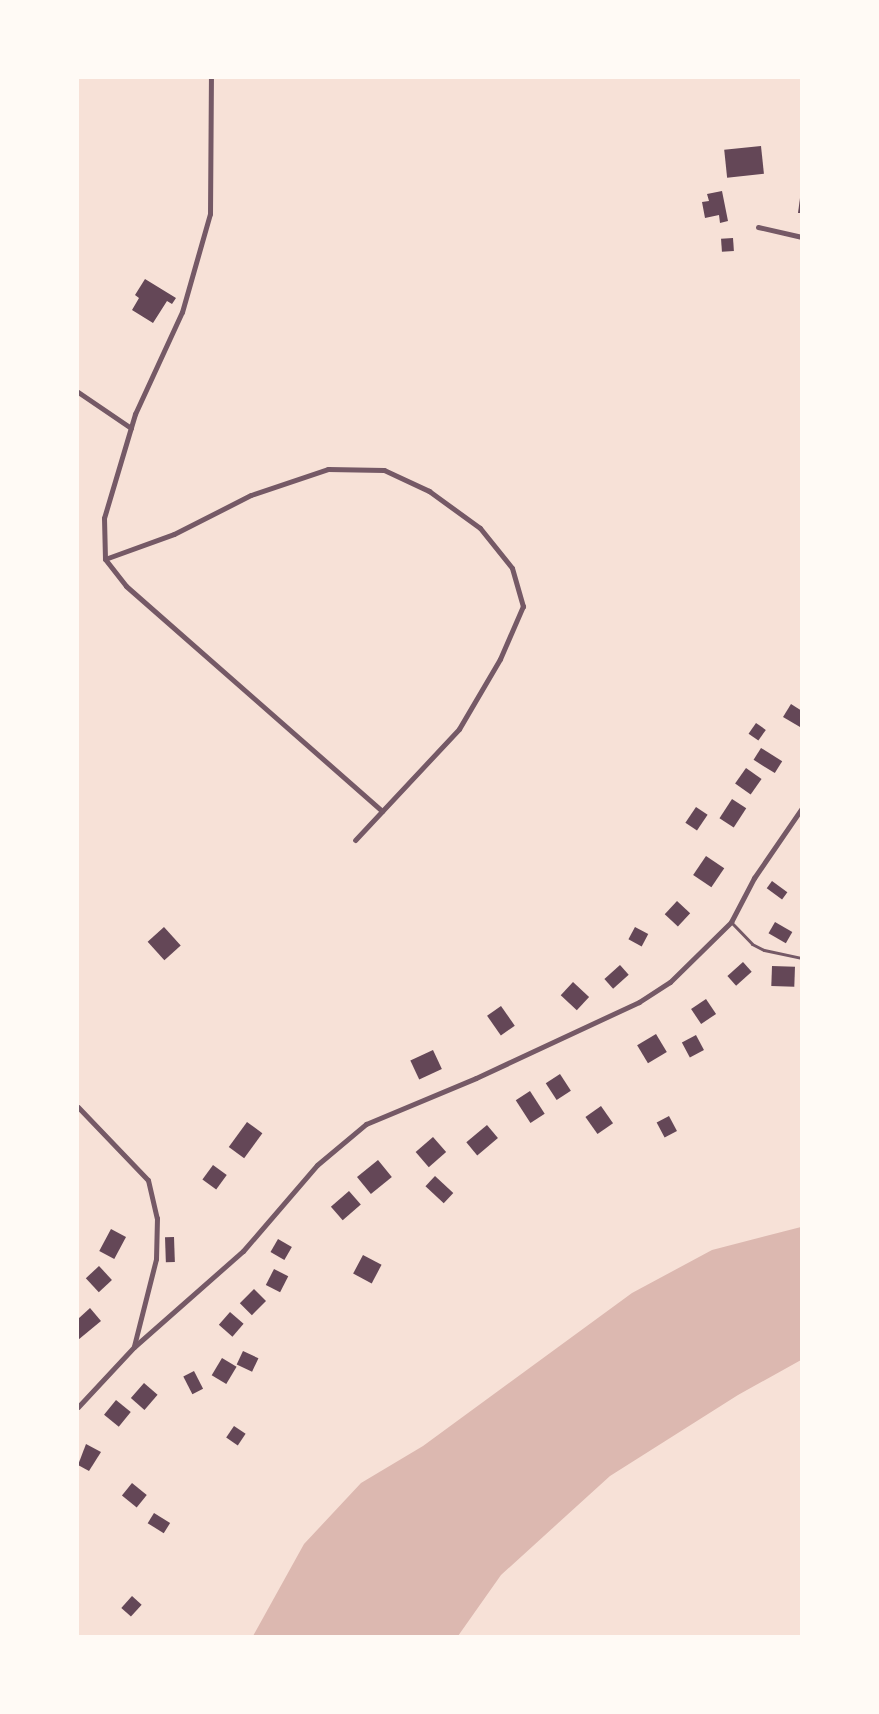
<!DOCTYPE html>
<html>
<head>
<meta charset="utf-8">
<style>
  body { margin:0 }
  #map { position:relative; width:879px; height:1714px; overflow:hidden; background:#f7e1d7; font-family:"Noto Sans",sans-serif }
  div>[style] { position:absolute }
  .water>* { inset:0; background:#dcb8b0 }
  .building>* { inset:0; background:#644757; transform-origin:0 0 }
  .service>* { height:3px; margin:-1.5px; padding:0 1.5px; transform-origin:1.5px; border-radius:1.5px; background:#755966 }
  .minor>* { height:5px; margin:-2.5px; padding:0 2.5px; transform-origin:2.5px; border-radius:2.5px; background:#755966 }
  span { translate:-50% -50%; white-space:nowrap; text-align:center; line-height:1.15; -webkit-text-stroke:5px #fffaf5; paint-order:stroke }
  .frame { position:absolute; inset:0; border:79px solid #fffaf5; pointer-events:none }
</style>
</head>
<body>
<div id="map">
  <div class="water">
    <div style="clip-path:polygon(801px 1227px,801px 1360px,738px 1395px,610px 1476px,501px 1575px,458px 1636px,253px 1636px,304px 1544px,361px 1483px,423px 1446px,632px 1293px,712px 1250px)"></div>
  </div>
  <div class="building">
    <div style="left:761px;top:146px;width:28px;height:37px;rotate:84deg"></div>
    <div style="clip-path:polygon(722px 191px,728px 221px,720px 223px,719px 215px,705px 218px,702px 202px,709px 201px,707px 194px)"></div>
    <div style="clip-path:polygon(800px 198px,802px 198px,802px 213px,798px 213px)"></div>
    <div style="left:733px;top:238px;width:13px;height:12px;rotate:86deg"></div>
    <div style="clip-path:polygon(145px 279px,176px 298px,172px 304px,167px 301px,153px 323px,132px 310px,139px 298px,135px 295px)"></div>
    <div style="clip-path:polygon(791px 704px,802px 711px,800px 727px,783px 717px)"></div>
    <div style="left:756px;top:723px;width:12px;height:13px;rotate:35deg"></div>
    <div style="left:761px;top:748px;width:25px;height:14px;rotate:32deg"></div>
    <div style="left:746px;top:768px;width:19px;height:19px;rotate:35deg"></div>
    <div style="left:732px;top:799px;width:17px;height:23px;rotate:33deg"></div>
    <div style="left:696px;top:807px;width:14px;height:19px;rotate:34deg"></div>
    <div style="left:706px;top:856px;width:22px;height:23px;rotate:34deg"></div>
    <div style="left:772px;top:881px;width:19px;height:9px;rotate:36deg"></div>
    <div style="left:677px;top:901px;width:18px;height:18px;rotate:43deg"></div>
    <div style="left:775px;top:922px;width:20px;height:13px;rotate:30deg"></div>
    <div style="left:164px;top:927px;width:25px;height:22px;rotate:48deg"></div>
    <div style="left:635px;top:927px;width:15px;height:14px;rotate:28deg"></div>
    <div style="left:743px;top:962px;width:13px;height:21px;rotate:48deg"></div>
    <div style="left:620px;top:965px;width:13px;height:21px;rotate:48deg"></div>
    <div style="left:772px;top:966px;width:23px;height:20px;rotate:2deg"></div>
    <div style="left:573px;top:982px;width:22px;height:18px;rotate:43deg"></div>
    <div style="left:706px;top:999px;width:18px;height:18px;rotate:56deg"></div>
    <div style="left:501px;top:1006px;width:24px;height:17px;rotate:55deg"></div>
    <div style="left:656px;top:1034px;width:21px;height:22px;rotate:59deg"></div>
    <div style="left:696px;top:1035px;width:17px;height:16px;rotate:62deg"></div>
    <div style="left:433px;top:1050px;width:21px;height:25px;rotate:65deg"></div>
    <div style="left:560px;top:1074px;width:20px;height:17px;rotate:57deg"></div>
    <div style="left:530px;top:1091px;width:27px;height:17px;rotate:57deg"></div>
    <div style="left:601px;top:1106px;width:21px;height:19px;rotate:55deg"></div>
    <div style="left:669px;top:1116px;width:17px;height:14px;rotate:62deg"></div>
    <div style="left:247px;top:1122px;width:19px;height:31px;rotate:36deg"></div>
    <div style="left:487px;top:1125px;width:17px;height:27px;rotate:50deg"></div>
    <div style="left:433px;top:1137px;width:20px;height:23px;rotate:49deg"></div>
    <div style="left:378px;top:1160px;width:22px;height:27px;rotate:51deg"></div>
    <div style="left:213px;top:1165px;width:17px;height:18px;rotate:36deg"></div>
    <div style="left:435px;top:1176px;width:25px;height:14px;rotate:43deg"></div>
    <div style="left:349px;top:1191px;width:18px;height:24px;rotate:49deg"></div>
    <div style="left:111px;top:1229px;width:17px;height:25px;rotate:28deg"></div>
    <div style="left:174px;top:1237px;width:25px;height:9px;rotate:88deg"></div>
    <div style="left:278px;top:1239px;width:16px;height:15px;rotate:30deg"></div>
    <div style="left:363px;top:1255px;width:21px;height:21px;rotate:28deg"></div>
    <div style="left:99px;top:1266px;width:19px;height:18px;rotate:47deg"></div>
    <div style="left:274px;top:1269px;width:16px;height:18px;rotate:27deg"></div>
    <div style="left:254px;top:1289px;width:17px;height:20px;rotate:45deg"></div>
    <div style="clip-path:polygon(90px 1308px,101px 1321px,78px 1340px,78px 1319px)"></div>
    <div style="left:230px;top:1312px;width:18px;height:17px;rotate:41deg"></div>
    <div style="left:243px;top:1351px;width:17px;height:15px;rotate:25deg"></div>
    <div style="left:222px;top:1358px;width:17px;height:20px;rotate:31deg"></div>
    <div style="left:194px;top:1371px;width:20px;height:12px;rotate:63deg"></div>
    <div style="left:144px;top:1383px;width:18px;height:20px;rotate:41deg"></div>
    <div style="left:116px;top:1400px;width:19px;height:19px;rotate:39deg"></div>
    <div style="left:234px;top:1426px;width:14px;height:14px;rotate:34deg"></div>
    <div style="clip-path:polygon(86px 1444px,101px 1452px,89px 1471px,78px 1465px)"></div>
    <div style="left:132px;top:1483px;width:19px;height:16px;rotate:39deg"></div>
    <div style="left:154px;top:1513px;width:19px;height:12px;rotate:32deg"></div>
    <div style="left:132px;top:1596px;width:13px;height:16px;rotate:42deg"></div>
  </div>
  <div class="service">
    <div style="left:731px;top:922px;width:30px;rotate:46deg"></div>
    <div style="left:752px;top:944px;width:13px;rotate:27deg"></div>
    <div style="left:764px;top:950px;width:39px;rotate:12deg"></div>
  </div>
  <div class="minor">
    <div style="left:758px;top:227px;width:45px;rotate:12.8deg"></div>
    <div style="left:78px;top:392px;width:64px;rotate:34.2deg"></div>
    <div style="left:105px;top:559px;width:73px;rotate:-19.9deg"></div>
    <div style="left:174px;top:534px;width:86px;rotate:-26.9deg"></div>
    <div style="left:251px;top:495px;width:81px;rotate:-18.7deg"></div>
    <div style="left:328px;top:469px;width:56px;rotate:1deg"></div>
    <div style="left:384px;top:470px;width:50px;rotate:25deg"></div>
    <div style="left:429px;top:491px;width:63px;rotate:36deg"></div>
    <div style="left:480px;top:528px;width:51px;rotate:51.3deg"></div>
    <div style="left:512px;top:568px;width:40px;rotate:74deg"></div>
    <div style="left:523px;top:606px;width:58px;rotate:113.5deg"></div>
    <div style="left:500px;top:659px;width:81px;rotate:120.4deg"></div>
    <div style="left:459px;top:729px;width:152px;rotate:133.1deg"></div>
    <div style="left:105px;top:559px;width:41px;rotate:-91.4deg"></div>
    <div style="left:104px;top:518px;width:109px;rotate:-73.4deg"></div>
    <div style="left:135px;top:414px;width:112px;rotate:-65.3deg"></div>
    <div style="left:182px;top:312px;width:102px;rotate:-74.1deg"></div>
    <div style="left:210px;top:214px;width:136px;rotate:-89.6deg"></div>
    <div style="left:105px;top:559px;width:34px;rotate:52deg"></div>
    <div style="left:126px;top:586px;width:341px;rotate:41.3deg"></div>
    <div style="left:78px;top:1107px;width:101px;rotate:46.2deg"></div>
    <div style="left:148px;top:1180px;width:39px;rotate:77deg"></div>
    <div style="left:157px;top:1218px;width:41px;rotate:91.4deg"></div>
    <div style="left:156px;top:1259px;width:90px;rotate:104.2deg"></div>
    <div style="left:78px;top:1407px;width:82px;rotate:-47deg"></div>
    <div style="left:134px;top:1347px;width:145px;rotate:-41.4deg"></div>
    <div style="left:243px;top:1251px;width:113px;rotate:-49.3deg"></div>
    <div style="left:317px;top:1165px;width:64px;rotate:-39.9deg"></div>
    <div style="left:366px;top:1124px;width:119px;rotate:-22.7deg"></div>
    <div style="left:476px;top:1078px;width:180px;rotate:-25deg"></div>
    <div style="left:639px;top:1002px;width:37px;rotate:-33deg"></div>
    <div style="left:670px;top:982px;width:86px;rotate:-44.5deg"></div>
    <div style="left:731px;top:922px;width:50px;rotate:-62.4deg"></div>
    <div style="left:754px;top:878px;width:85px;rotate:-55.6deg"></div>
  </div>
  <div class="frame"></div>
</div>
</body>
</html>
